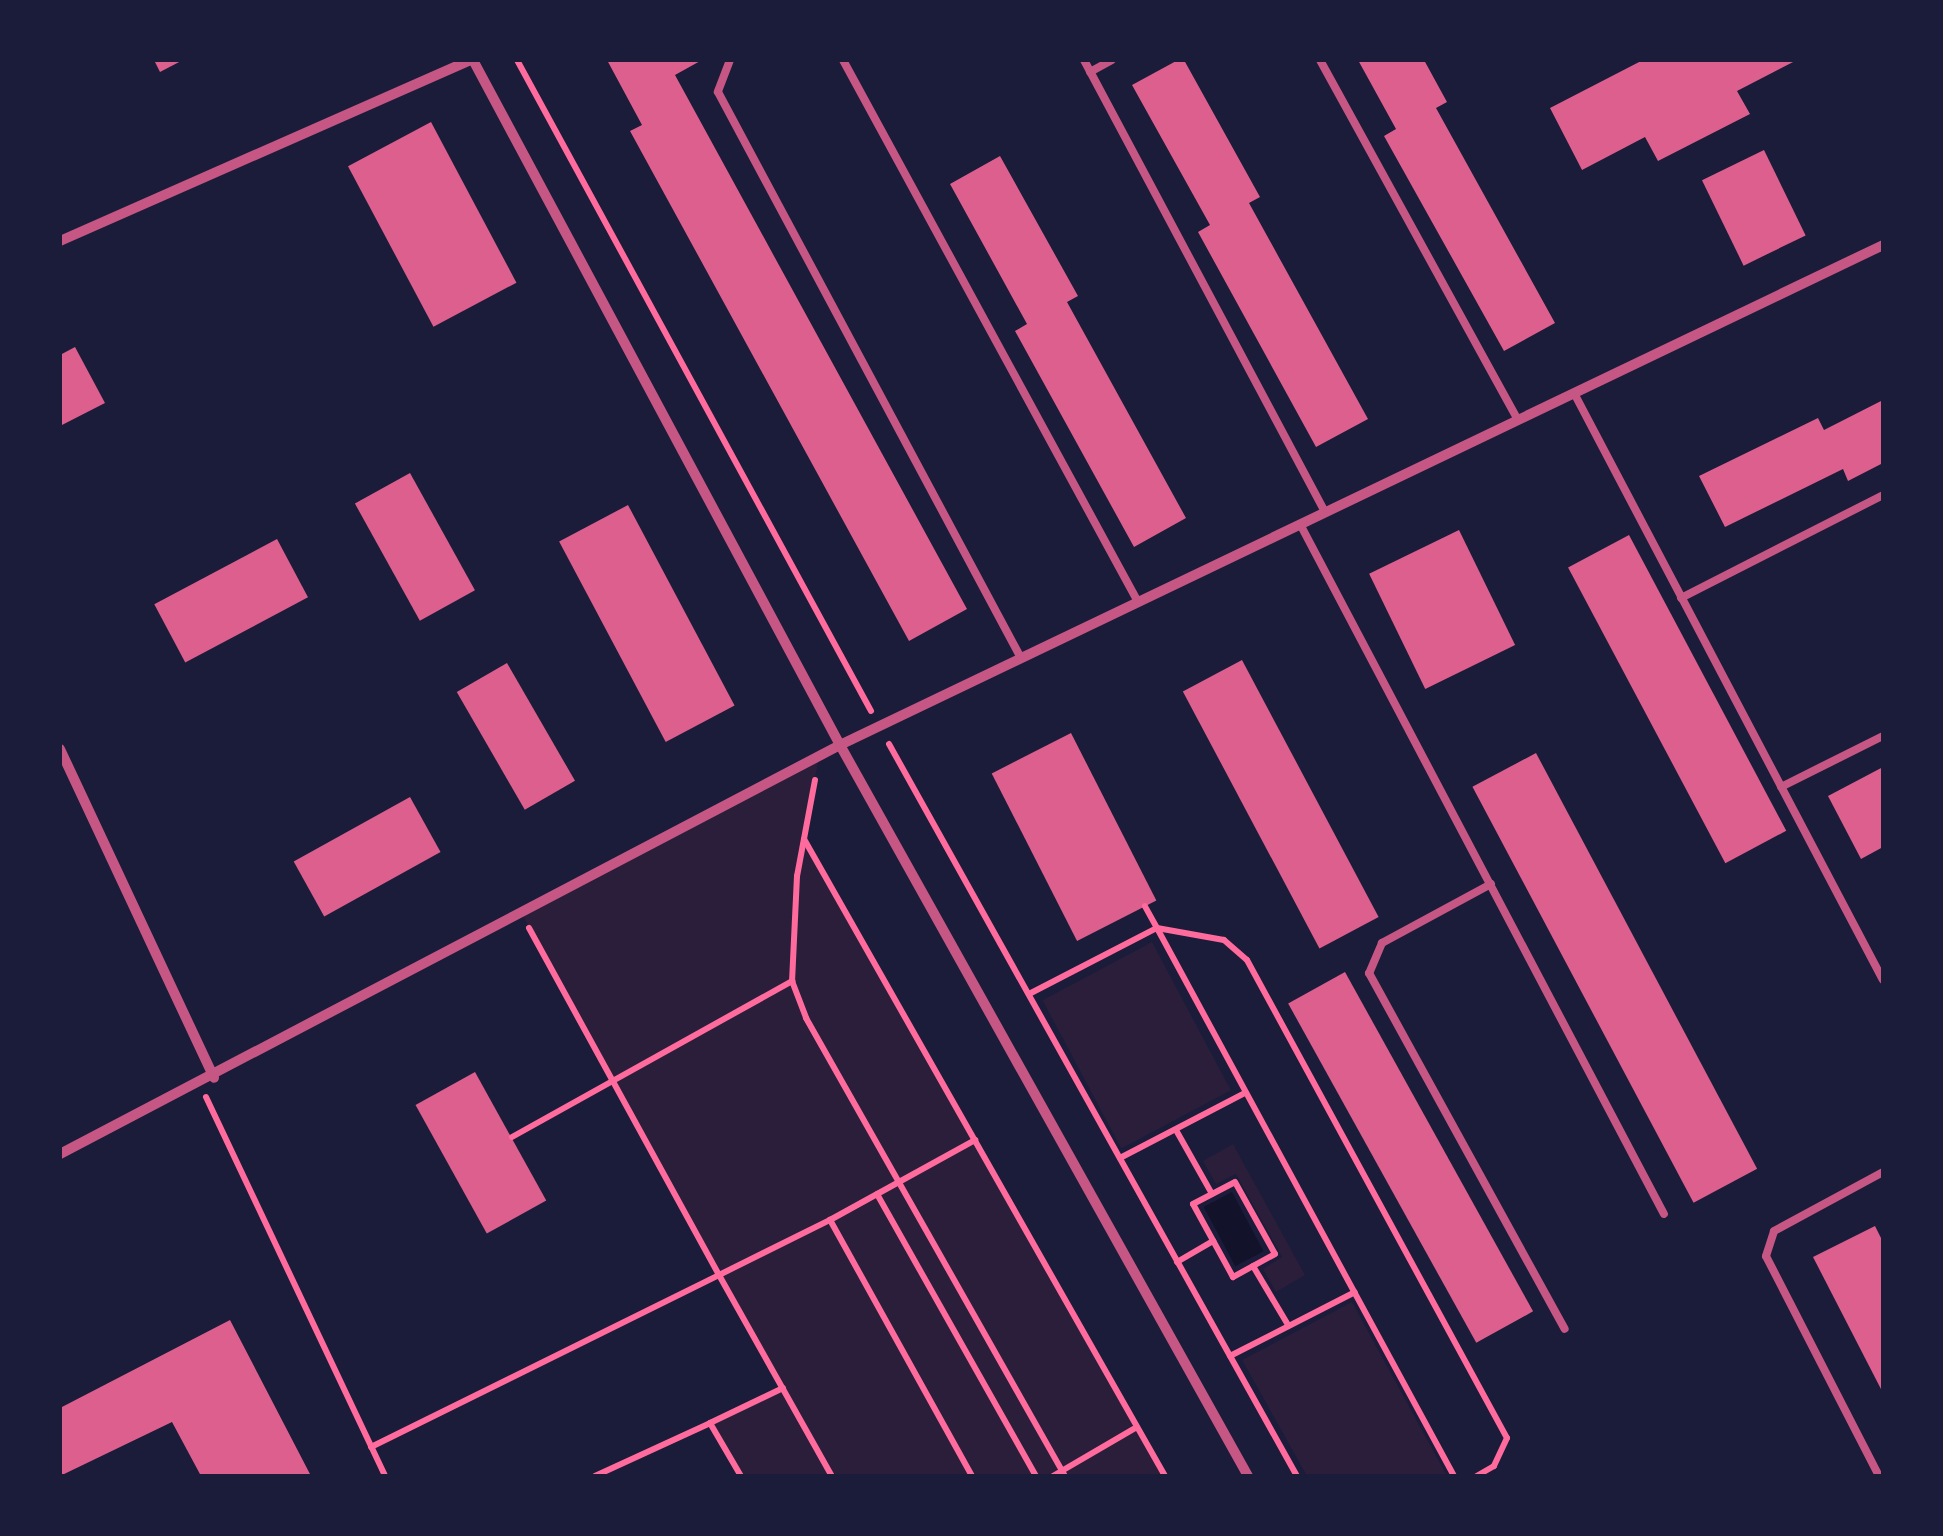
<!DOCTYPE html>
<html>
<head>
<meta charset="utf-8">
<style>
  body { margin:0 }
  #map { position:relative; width:1943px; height:1536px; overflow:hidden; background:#1b1b3a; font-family:Inter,sans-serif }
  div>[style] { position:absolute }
  .green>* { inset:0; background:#2a1e3b; transform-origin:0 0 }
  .water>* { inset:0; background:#12122b; transform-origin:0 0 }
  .building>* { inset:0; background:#dd5f8e; transform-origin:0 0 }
  .path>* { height:6px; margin:-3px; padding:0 3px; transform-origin:3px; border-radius:3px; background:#ff6b9d }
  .service>* { height:8px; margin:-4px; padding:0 4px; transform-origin:4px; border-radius:4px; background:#c65784 }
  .minor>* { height:10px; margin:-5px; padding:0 5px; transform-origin:5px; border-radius:5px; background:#c65784 }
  span { translate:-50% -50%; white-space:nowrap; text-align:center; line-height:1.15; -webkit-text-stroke:10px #1b1b3a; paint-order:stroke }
  .frame { position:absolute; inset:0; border:62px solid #1b1b3a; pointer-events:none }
</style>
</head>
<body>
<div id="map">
  <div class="green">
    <div style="clip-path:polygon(819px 757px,804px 838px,1165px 1476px,741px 1476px,710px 1423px,782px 1388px,522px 914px)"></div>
    <div style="left:1152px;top:942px;width:168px;height:124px;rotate:62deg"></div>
    <div style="clip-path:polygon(1233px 1144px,1305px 1275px,1276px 1292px,1263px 1269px,1282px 1257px,1236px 1174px,1216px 1184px,1203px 1161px)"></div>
    <div style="clip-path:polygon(1352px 1302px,1447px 1476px,1307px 1476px,1242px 1360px)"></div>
  </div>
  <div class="water">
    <div style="left:1232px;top:1192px;width:67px;height:32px;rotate:62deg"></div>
  </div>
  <div class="building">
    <div style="clip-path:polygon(154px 60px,183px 60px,160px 72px)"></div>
    <div style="clip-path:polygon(607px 60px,702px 60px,675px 75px,967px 609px,909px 641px,630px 131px,642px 125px)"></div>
    <div style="clip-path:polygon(1178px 60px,1184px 60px,1260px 197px,1249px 203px,1368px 419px,1316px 447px,1198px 232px,1210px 225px,1132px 85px)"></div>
    <div style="clip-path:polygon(1358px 60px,1424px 60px,1447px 102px,1436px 108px,1555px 323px,1504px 351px,1384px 136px,1396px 129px)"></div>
    <div style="clip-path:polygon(1643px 60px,1797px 60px,1737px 91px,1750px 114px,1658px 161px,1645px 137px,1582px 170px,1550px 108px)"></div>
    <div style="left:431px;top:122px;width:182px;height:94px;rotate:62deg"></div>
    <div style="left:1764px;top:150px;width:95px;height:69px;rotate:64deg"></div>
    <div style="clip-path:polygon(1000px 156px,1078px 296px,1067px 302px,1186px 518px,1134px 547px,1015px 331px,1027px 324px,950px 184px)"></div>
    <div style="clip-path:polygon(75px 347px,105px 403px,60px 426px,60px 355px)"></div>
    <div style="clip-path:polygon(1883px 400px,1883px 463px,1848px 481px,1843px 469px,1725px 527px,1699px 476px,1818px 418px,1824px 430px)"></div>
    <div style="left:410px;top:473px;width:134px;height:63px;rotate:61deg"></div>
    <div style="left:628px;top:505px;width:227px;height:78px;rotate:62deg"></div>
    <div style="left:1459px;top:530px;width:128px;height:100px;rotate:64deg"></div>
    <div style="left:1629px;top:535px;width:335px;height:69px;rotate:62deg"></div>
    <div style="left:277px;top:539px;width:66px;height:139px;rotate:62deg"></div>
    <div style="left:1242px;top:660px;width:291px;height:67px;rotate:62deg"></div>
    <div style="left:507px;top:663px;width:136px;height:58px;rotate:60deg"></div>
    <div style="left:1071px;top:733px;width:188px;height:89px;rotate:63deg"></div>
    <div style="left:1536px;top:753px;width:471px;height:72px;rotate:62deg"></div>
    <div style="clip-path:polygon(1883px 767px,1883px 847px,1861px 859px,1828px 796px)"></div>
    <div style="left:410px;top:797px;width:63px;height:133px;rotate:61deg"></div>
    <div style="left:1345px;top:972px;width:388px;height:65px;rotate:61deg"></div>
    <div style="left:475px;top:1072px;width:147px;height:68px;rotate:61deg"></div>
    <div style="clip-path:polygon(1875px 1226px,1883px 1242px,1883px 1393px,1813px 1257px)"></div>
    <div style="clip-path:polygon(230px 1320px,311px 1476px,201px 1476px,172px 1422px,60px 1476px,60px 1408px)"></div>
  </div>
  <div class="path">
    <div style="left:517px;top:60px;width:741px;rotate:61.46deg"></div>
    <div style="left:889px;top:744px;width:838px;rotate:60.87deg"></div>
    <div style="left:815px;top:780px;width:98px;rotate:100.6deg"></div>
    <div style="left:797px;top:876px;width:105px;rotate:92.7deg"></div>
    <div style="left:792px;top:981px;width:40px;rotate:69deg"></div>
    <div style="left:806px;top:1018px;width:526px;rotate:60.51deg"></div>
    <div style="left:804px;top:839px;width:732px;rotate:60.46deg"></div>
    <div style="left:529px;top:928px;width:396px;rotate:61.3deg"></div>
    <div style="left:719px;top:1275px;width:124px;rotate:-26.4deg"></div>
    <div style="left:1029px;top:994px;width:144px;rotate:-27.3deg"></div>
    <div style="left:1157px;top:928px;width:25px;rotate:-119deg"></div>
    <div style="left:206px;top:1097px;width:419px;rotate:64.7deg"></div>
    <div style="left:1176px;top:1130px;width:73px;rotate:60.6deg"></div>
    <div style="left:512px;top:1137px;width:321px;rotate:-29.1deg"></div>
    <div style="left:1120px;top:1158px;width:141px;rotate:-27.5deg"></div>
    <div style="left:1235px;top:1182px;width:82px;rotate:60.9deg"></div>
    <div style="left:1275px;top:1254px;width:48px;rotate:151.3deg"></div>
    <div style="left:1233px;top:1277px;width:83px;rotate:-118.7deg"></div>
    <div style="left:1193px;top:1204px;width:47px;rotate:-27.6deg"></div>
    <div style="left:877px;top:1194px;width:324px;rotate:60.6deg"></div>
    <div style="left:1177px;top:1262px;width:42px;rotate:-30.3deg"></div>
    <div style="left:1253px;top:1266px;width:69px;rotate:59.3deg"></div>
    <div style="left:1230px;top:1356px;width:140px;rotate:-27.1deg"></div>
    <div style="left:710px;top:1423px;width:81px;rotate:-25.6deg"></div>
    <div style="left:371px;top:1447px;width:388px;rotate:-26.3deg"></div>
    <div style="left:719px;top:1275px;width:231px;rotate:60.7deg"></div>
    <div style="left:595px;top:1476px;width:127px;rotate:-24.7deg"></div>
    <div style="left:710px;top:1423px;width:61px;rotate:59.7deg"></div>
    <div style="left:972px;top:1476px;width:293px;rotate:-119deg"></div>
    <div style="left:830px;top:1220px;width:166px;rotate:-28.9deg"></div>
    <div style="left:1053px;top:1476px;width:97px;rotate:-30.3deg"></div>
    <div style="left:1454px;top:1476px;width:623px;rotate:-118.46deg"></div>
    <div style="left:1157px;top:928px;width:68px;rotate:10.2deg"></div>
    <div style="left:1224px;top:940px;width:30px;rotate:41deg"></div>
    <div style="left:1247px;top:960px;width:544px;rotate:61.46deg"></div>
    <div style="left:1507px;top:1438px;width:31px;rotate:115deg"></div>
    <div style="left:1494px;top:1466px;width:20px;rotate:150deg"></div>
  </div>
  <div class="service">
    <div style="left:730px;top:60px;width:34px;rotate:111deg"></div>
    <div style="left:718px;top:92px;width:642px;rotate:61.84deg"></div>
    <div style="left:843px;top:60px;width:617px;rotate:61.44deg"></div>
    <div style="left:1084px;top:60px;width:512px;rotate:61.93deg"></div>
    <div style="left:1320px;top:60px;width:411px;rotate:61.2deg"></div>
    <div style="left:1090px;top:72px;width:25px;rotate:-29deg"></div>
    <div style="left:1574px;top:393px;width:663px;rotate:62.24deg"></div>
    <div style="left:1300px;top:524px;width:780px;rotate:62.19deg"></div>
    <div style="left:1681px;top:598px;width:227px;rotate:-27deg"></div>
    <div style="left:1781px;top:787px;width:114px;rotate:-26.6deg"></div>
    <div style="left:1491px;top:884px;width:124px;rotate:151.6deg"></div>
    <div style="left:1382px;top:943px;width:33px;rotate:113deg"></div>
    <div style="left:1369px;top:973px;width:406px;rotate:61.2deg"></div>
    <div style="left:1879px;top:1476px;width:247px;rotate:-117.2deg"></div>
    <div style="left:1766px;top:1256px;width:26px;rotate:-72deg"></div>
    <div style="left:1774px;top:1231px;width:124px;rotate:-28.4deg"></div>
  </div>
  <div class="minor">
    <div style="left:473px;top:60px;width:777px;rotate:61.82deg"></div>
    <div style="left:840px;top:745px;width:837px;rotate:60.83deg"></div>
    <div style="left:60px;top:241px;width:449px;rotate:-23.8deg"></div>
    <div style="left:60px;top:749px;width:363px;rotate:64.9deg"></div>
    <div style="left:60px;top:1154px;width:881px;rotate:-27.67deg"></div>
    <div style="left:840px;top:745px;width:1157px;rotate:-25.61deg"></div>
  </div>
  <div class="frame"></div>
</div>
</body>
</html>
